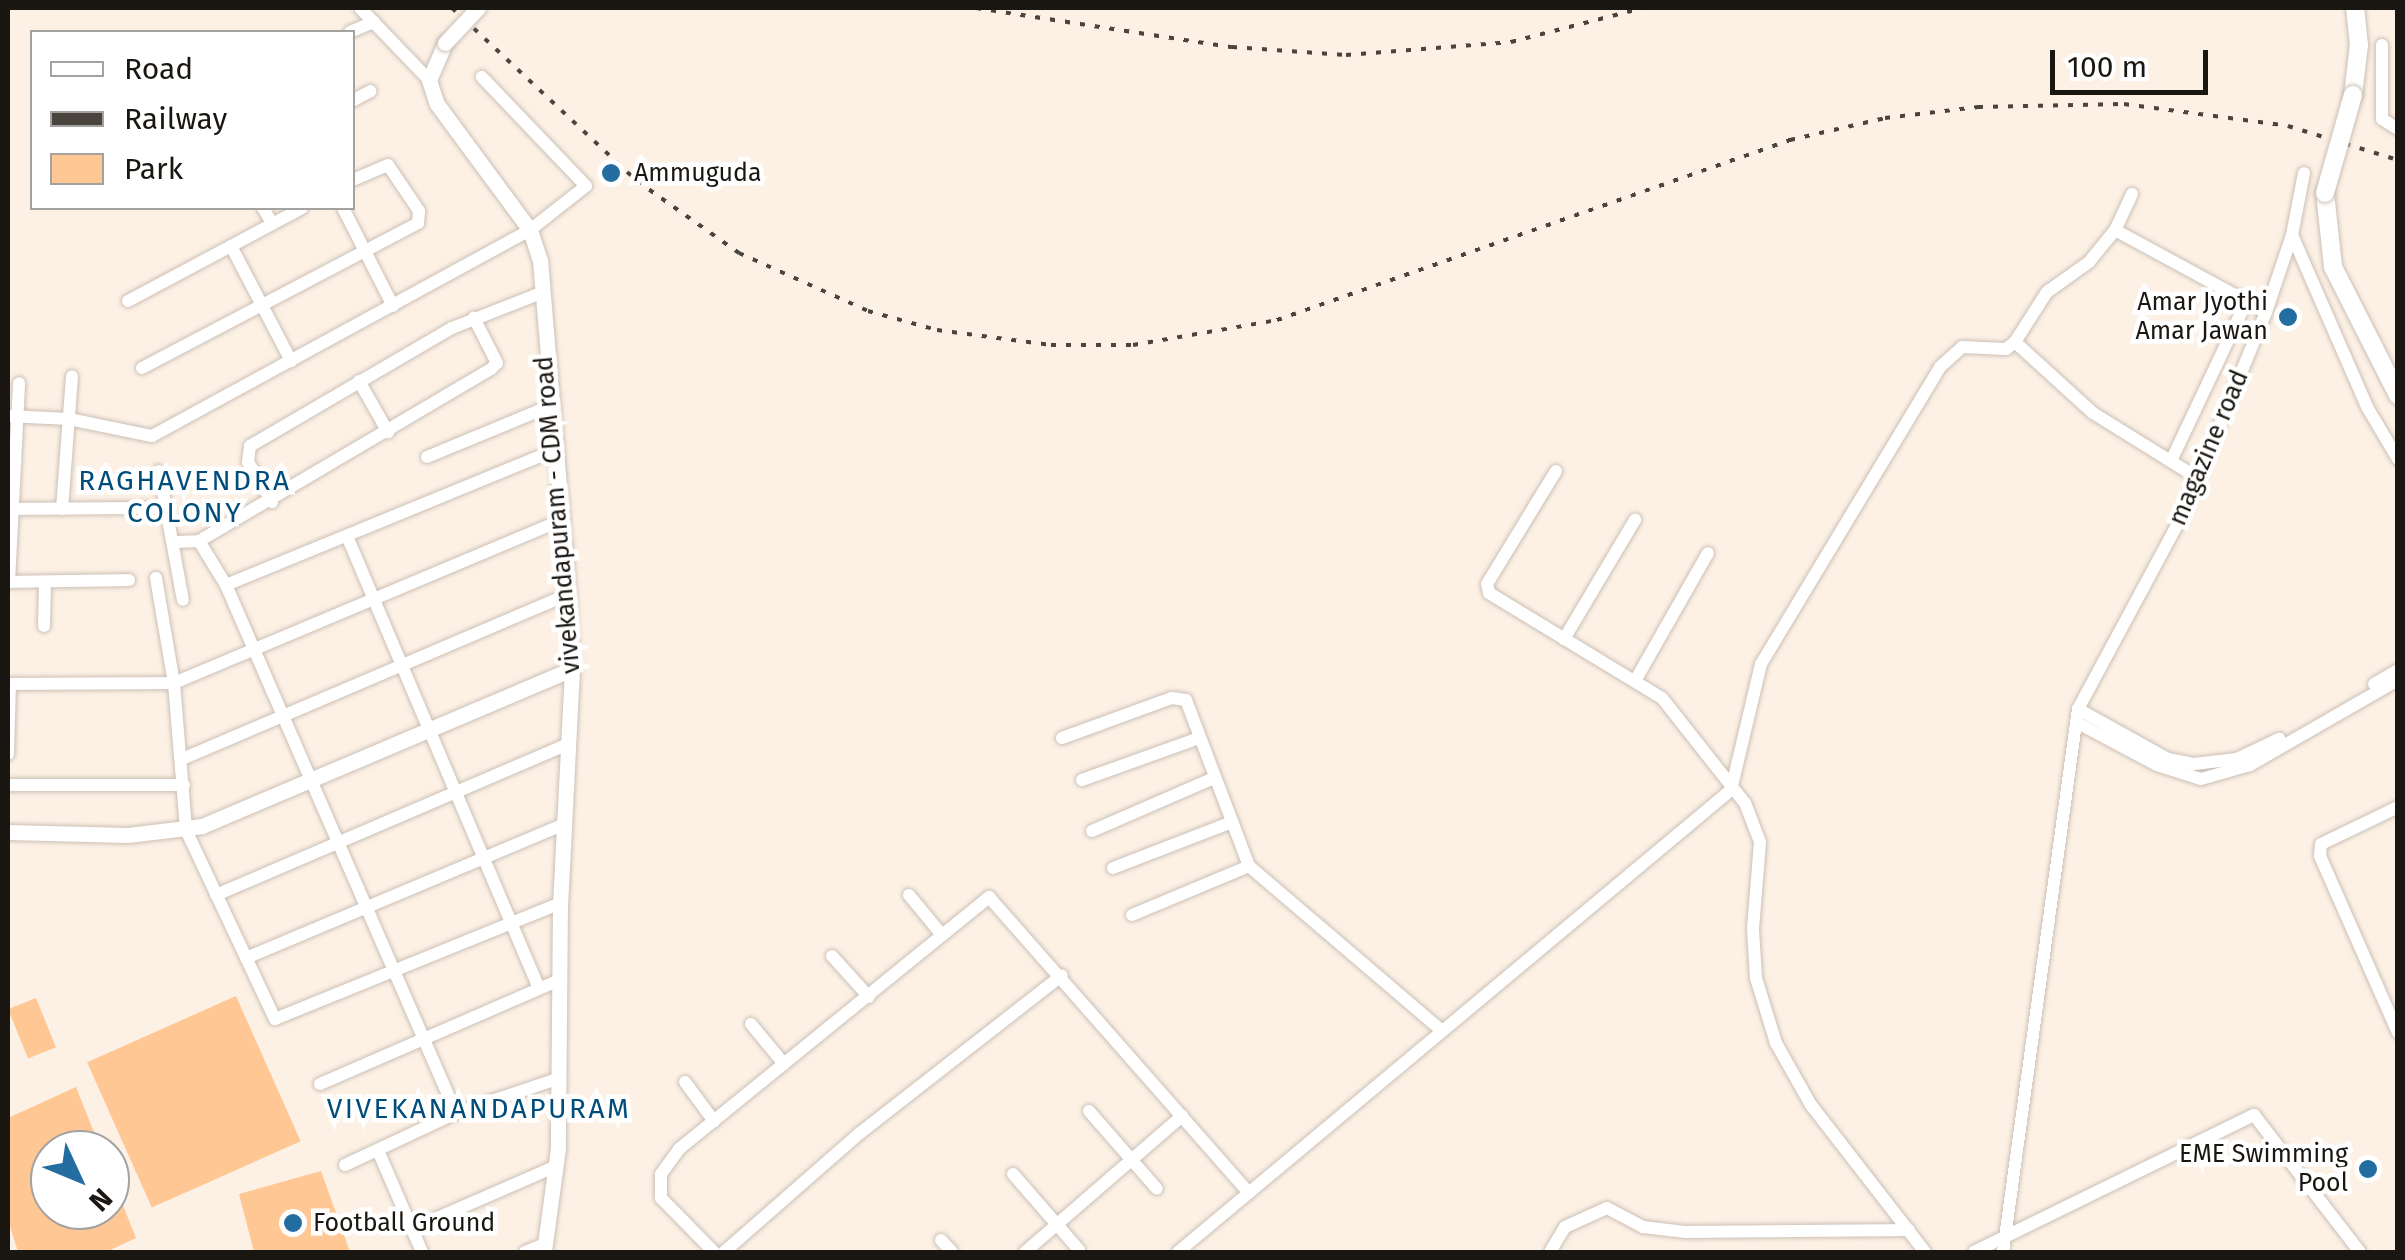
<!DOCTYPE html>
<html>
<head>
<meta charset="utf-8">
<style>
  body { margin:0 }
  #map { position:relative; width:2405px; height:1260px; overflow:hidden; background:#fdf1e6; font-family:"Fira Sans",sans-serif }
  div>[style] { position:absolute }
  .green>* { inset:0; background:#ffc794; transform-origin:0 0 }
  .roads { filter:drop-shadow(0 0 2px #ccc0b6) drop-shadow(0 0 2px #ccc0b6) }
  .minor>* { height:12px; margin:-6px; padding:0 6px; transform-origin:6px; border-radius:6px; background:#fff }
  .tertiary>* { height:15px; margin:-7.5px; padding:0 7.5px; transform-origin:7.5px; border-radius:7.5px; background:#fff }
  .secondary>* { height:18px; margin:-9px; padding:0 9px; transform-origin:9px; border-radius:9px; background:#fff }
  .rail>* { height:4px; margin-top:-2px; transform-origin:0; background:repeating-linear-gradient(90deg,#49443e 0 5px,transparent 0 15px) }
  .bridges { filter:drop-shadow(0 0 2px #ccc0b6) drop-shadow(0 0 2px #ccc0b6) }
  .tertiary-bridge>* { height:15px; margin:-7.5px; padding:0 7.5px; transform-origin:7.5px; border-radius:7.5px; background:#fff }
  .secondary-bridge>* { height:18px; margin:-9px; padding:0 9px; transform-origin:9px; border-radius:9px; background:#fff }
  .dots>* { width:28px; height:28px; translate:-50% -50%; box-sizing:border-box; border:5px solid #fff; border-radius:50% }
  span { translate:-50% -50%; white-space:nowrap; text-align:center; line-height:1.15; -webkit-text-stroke:9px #fff; paint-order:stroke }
  .poi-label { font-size:25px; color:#1a1612 }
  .left { translate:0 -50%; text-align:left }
  .right { translate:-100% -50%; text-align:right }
  .street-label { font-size:25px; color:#1a1612 }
  .neighbourhood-label { font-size:28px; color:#004d7b; letter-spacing:2.5px }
  .frame { position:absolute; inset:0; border:10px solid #1a1612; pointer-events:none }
  .legend { position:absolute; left:30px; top:30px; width:325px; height:180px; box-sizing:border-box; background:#fff; border:2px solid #a3a2a0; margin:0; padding:12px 18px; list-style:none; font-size:30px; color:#1a1612 }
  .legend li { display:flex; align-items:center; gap:20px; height:50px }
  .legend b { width:50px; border:2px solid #a3a2a0 }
  .north { position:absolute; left:30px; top:1130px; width:100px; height:100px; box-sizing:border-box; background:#fff; border:2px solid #a3a2a0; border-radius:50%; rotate:134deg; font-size:28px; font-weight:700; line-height:40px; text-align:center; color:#1a1612 }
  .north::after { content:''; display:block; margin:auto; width:35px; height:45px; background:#246da1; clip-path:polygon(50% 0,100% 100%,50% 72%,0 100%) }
  .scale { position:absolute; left:2050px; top:50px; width:158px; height:45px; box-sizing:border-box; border:5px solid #1a1612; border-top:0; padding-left:12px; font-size:30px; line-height:35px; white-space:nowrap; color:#1a1612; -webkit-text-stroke:8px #fff; paint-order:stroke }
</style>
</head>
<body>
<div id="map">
  <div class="green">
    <div style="left:236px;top:996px;width:159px;height:163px;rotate:66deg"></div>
    <div style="left:36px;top:998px;width:53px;height:30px;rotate:68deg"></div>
    <div style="clip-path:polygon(76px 1087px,101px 1150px,50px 1150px,50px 1210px,110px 1210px,110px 1173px,136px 1238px,106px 1252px,18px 1252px,8px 1220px,8px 1118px)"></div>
    <div style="clip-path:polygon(321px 1171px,350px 1252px,254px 1252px,239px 1194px)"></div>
  </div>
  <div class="roads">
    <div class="minor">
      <div style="left:360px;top:8px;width:100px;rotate:46.2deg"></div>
      <div style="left:350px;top:32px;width:26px;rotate:-23deg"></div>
      <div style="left:2382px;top:45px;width:74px;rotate:90deg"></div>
      <div style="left:2382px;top:119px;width:19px;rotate:32deg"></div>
      <div style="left:352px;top:101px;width:21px;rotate:-28deg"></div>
      <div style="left:2132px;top:194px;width:40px;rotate:115deg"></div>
      <div style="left:2115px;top:230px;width:172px;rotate:28.5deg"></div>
      <div style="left:263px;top:208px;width:17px;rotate:59deg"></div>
      <div style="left:343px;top:208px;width:110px;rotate:63deg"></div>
      <div style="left:2292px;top:235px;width:188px;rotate:66.4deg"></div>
      <div style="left:2367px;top:407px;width:61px;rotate:59.2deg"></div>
      <div style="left:231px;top:246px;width:130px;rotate:62.4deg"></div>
      <div style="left:128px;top:301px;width:197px;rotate:-28.1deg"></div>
      <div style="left:2015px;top:342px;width:105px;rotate:42.3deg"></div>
      <div style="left:2093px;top:413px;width:123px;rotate:31.8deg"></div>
      <div style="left:142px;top:368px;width:312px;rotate:-27.7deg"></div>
      <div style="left:418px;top:223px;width:12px;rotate:-85deg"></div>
      <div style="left:419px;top:211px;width:55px;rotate:-124deg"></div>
      <div style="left:388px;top:165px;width:39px;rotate:157deg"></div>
      <div style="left:359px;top:381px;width:59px;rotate:60.4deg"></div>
      <div style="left:8px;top:416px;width:61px;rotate:2.8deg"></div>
      <div style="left:69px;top:419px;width:85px;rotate:11.6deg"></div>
      <div style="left:152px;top:436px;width:430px;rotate:-28.6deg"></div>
      <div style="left:530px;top:230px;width:71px;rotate:-38.2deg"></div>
      <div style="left:586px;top:186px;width:151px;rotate:-133.7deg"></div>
      <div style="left:427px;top:457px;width:133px;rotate:-22.5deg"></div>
      <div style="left:2171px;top:461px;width:176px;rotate:-64.7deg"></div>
      <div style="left:159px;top:471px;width:131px;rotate:79.5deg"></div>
      <div style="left:1556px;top:471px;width:132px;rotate:121.4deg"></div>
      <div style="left:1487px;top:584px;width:9px;rotate:77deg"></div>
      <div style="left:1489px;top:593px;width:202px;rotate:31.3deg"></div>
      <div style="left:1662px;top:698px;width:134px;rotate:51.7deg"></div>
      <div style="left:1745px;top:803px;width:42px;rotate:69deg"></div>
      <div style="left:1760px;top:842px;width:87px;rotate:94.6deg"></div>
      <div style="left:1753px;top:929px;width:49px;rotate:86.5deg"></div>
      <div style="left:1756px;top:978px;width:68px;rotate:72.9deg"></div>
      <div style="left:1776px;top:1043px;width:71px;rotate:60.6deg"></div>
      <div style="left:1811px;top:1105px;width:186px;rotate:52.2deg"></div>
      <div style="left:272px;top:502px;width:47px;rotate:-121deg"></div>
      <div style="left:248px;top:462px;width:16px;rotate:-83deg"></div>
      <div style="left:250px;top:446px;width:234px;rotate:-30.3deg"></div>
      <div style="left:452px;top:328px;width:96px;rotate:-21.5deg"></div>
      <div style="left:8px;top:509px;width:158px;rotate:-0.4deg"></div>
      <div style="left:62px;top:509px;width:133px;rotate:-85.7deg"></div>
      <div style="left:347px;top:536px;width:490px;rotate:67deg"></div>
      <div style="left:199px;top:541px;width:339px;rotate:-30.5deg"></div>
      <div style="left:491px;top:369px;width:8px;rotate:-45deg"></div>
      <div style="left:497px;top:363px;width:51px;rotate:-117.1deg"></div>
      <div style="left:174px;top:542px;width:25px;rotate:-2deg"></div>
      <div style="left:199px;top:541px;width:52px;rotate:58.5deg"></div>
      <div style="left:226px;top:585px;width:576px;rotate:66.46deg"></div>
      <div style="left:156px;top:578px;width:107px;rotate:80.3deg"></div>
      <div style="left:174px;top:683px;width:147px;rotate:85.3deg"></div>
      <div style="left:186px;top:830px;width:209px;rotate:64.8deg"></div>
      <div style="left:275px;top:1019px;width:308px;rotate:-22.1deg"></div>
      <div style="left:8px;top:582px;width:121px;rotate:-0.9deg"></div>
      <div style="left:9px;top:582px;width:199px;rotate:-87.1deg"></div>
      <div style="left:226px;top:585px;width:353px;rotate:-22.3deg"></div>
      <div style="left:44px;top:626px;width:44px;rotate:-88.7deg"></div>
      <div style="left:1564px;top:639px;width:139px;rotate:-59.2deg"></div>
      <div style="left:1635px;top:681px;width:147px;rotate:-60.3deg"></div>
      <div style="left:8px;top:684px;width:166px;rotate:-0.3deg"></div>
      <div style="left:174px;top:683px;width:418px;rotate:-22.8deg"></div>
      <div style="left:2374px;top:684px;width:28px;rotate:-30deg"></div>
      <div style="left:2078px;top:709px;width:103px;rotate:29.1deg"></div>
      <div style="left:2168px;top:759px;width:26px;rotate:11deg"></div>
      <div style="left:2194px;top:764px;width:43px;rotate:-6.6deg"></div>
      <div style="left:2237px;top:759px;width:47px;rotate:-25.5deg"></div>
      <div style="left:2076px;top:722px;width:92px;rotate:28deg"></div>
      <div style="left:2157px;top:765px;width:46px;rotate:17.7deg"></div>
      <div style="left:2201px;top:779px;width:51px;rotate:-15.9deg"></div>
      <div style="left:2250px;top:765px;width:171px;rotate:-29.9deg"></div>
      <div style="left:1062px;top:738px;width:117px;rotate:-20deg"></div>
      <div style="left:1172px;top:698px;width:14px;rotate:8deg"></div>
      <div style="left:1186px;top:700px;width:178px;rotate:69.2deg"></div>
      <div style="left:1249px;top:866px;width:253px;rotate:40.5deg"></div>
      <div style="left:8px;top:754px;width:70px;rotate:-88.4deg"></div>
      <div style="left:182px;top:759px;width:420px;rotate:-23.1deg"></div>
      <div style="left:1082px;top:780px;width:124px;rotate:-19.7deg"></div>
      <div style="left:8px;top:785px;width:176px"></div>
      <div style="left:2398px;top:807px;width:85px;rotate:154.3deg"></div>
      <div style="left:2321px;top:844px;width:12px;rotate:95deg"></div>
      <div style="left:2320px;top:856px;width:193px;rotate:66.2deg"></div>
      <div style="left:1092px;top:831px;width:133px;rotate:-23.5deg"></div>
      <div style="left:1113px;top:868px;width:128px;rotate:-21.1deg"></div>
      <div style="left:216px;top:895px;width:385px;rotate:-23.2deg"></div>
      <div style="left:909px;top:895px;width:52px;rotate:50.5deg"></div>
      <div style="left:1132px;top:915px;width:127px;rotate:-22.7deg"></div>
      <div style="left:832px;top:956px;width:55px;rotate:47.9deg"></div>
      <div style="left:246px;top:958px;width:345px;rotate:-22.8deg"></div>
      <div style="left:751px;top:1024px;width:52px;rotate:50.5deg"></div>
      <div style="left:685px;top:1082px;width:49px;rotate:53.4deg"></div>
      <div style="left:320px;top:1084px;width:261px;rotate:-23.5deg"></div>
      <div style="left:1089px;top:1111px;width:103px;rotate:48.9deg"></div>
      <div style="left:379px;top:1153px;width:108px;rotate:66.5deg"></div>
      <div style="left:345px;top:1165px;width:123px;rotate:-25.1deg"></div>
      <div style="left:456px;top:1113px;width:110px;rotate:-18.6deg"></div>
      <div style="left:1013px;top:1174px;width:101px;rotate:49deg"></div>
      <div style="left:412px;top:1229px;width:157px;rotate:-23.6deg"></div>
      <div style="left:941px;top:1240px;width:16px;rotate:47deg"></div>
      <div style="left:525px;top:1252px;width:22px;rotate:-22deg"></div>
      <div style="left:714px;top:1252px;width:76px;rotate:-134.5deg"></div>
      <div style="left:661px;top:1198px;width:24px;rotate:-90deg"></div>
      <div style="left:661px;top:1174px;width:31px;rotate:-54deg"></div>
      <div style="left:679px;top:1149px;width:400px;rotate:-39.1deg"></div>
      <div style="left:989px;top:897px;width:394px;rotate:48.7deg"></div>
      <div style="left:724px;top:1252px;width:181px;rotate:-41.2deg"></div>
      <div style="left:860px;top:1133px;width:256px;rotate:-38deg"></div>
      <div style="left:1025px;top:1252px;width:208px;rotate:-40.9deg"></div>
      <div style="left:1178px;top:1252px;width:721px;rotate:-39.88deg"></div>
      <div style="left:1731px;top:790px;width:130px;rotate:-76.6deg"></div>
      <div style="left:1761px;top:664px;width:347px;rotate:-58.9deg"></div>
      <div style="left:1940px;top:367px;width:30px;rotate:-42deg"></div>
      <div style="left:1962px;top:347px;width:44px;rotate:2.6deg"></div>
      <div style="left:2006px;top:349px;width:11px;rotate:-38deg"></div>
      <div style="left:2015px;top:342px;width:59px;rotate:-57.4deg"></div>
      <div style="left:2047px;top:292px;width:52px;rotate:-35.5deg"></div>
      <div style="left:2089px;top:262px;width:41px;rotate:-50.9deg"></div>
      <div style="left:1550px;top:1252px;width:29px;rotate:-59deg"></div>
      <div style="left:1565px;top:1227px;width:46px;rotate:-24.3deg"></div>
      <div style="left:1607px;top:1208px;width:41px;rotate:27.8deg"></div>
      <div style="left:1643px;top:1227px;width:43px;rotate:6.6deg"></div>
      <div style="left:1686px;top:1232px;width:223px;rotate:-0.5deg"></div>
      <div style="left:1974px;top:1252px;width:312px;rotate:-26.1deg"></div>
      <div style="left:2254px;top:1115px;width:173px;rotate:52.3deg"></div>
      <div style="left:2003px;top:1252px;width:548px;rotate:-82.14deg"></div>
      <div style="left:2078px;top:709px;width:224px;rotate:-61.7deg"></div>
      <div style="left:2184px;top:512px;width:216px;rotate:-67.7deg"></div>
      <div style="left:2266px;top:312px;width:81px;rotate:-71.3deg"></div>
      <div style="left:2292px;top:235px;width:63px;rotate:-79deg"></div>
    </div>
    <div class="tertiary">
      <div style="left:445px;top:43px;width:40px;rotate:113.4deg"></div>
      <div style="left:429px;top:80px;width:25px;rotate:72deg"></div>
      <div style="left:437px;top:104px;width:157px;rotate:53.6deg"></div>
      <div style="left:530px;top:230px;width:32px;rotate:72deg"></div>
      <div style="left:540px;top:260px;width:335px;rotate:85.2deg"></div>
      <div style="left:568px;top:594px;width:75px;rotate:86.9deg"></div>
      <div style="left:572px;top:669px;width:234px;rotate:92.9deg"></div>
      <div style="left:560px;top:903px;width:245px;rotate:90.5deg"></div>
      <div style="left:558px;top:1148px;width:105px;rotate:97.7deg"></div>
      <div style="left:8px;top:832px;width:120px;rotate:1.4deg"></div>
      <div style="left:128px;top:835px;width:75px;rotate:-6.9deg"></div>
      <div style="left:202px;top:826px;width:402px;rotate:-23deg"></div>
    </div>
    <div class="secondary">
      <div style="left:2353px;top:95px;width:50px;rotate:-83.2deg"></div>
      <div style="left:2359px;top:45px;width:37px;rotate:-96deg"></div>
      <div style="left:2325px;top:193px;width:74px;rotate:83.8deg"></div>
      <div style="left:2333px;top:267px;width:144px;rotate:63.1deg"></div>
    </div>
  </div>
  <div class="rail">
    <div style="left:452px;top:8px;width:253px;rotate:43.1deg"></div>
    <div style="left:637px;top:181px;width:125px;rotate:35.2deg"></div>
    <div style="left:739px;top:253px;width:141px;rotate:24.2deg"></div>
    <div style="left:868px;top:311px;width:72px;rotate:15.4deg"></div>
    <div style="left:937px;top:330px;width:115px;rotate:7.5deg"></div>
    <div style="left:1051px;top:345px;width:82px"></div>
    <div style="left:1133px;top:345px;width:146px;rotate:-9.8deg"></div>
    <div style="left:1277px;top:320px;width:544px;rotate:-19.33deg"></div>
    <div style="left:1790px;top:140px;width:98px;rotate:-13deg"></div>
    <div style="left:1885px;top:118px;width:94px;rotate:-6.7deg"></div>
    <div style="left:1978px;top:107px;width:146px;rotate:-1.2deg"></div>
    <div style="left:2124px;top:104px;width:165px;rotate:7.6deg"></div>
    <div style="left:2288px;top:126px;width:115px;rotate:17.2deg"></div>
    <div style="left:976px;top:8px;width:259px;rotate:8.7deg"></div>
    <div style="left:1232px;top:47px;width:114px;rotate:4deg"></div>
    <div style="left:1346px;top:55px;width:166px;rotate:-4.5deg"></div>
    <div style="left:1511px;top:42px;width:135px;rotate:-14.5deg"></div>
  </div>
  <div class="bridges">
    <div class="tertiary-bridge">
      <div style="left:445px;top:43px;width:48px;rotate:-46.7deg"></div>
    </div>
    <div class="secondary-bridge">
      <div style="left:2325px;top:193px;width:102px;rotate:-74.1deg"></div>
    </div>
  </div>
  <div class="dots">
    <div style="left:611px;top:173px;background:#246da1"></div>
    <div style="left:2288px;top:317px;background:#246da1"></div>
    <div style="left:2368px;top:1169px;background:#246da1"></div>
    <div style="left:293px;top:1223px;background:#246da1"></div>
  </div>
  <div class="poi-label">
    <span class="left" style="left:634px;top:173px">Ammuguda</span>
    <span class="right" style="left:2268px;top:317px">Amar Jyothi<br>Amar Jawan</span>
    <span class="right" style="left:2348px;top:1169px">EME Swimming<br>Pool</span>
    <span class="left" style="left:313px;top:1223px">Football Ground</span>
  </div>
  <div class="street-label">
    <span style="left:2209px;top:448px;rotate:-67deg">magazine road</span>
    <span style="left:558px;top:515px;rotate:-95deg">vivekandapuram - CDM road</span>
  </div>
  <div class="neighbourhood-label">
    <span style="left:185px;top:497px">RAGHAVENDRA<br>COLONY</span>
    <span style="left:479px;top:1109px">VIVEKANANDAPURAM</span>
  </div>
  <div class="frame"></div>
  <ul class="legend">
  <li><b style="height:12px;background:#fff"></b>Road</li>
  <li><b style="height:12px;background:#49443e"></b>Railway</li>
  <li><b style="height:28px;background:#ffc794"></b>Park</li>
  </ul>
  <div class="north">N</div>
  <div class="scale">100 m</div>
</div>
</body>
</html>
